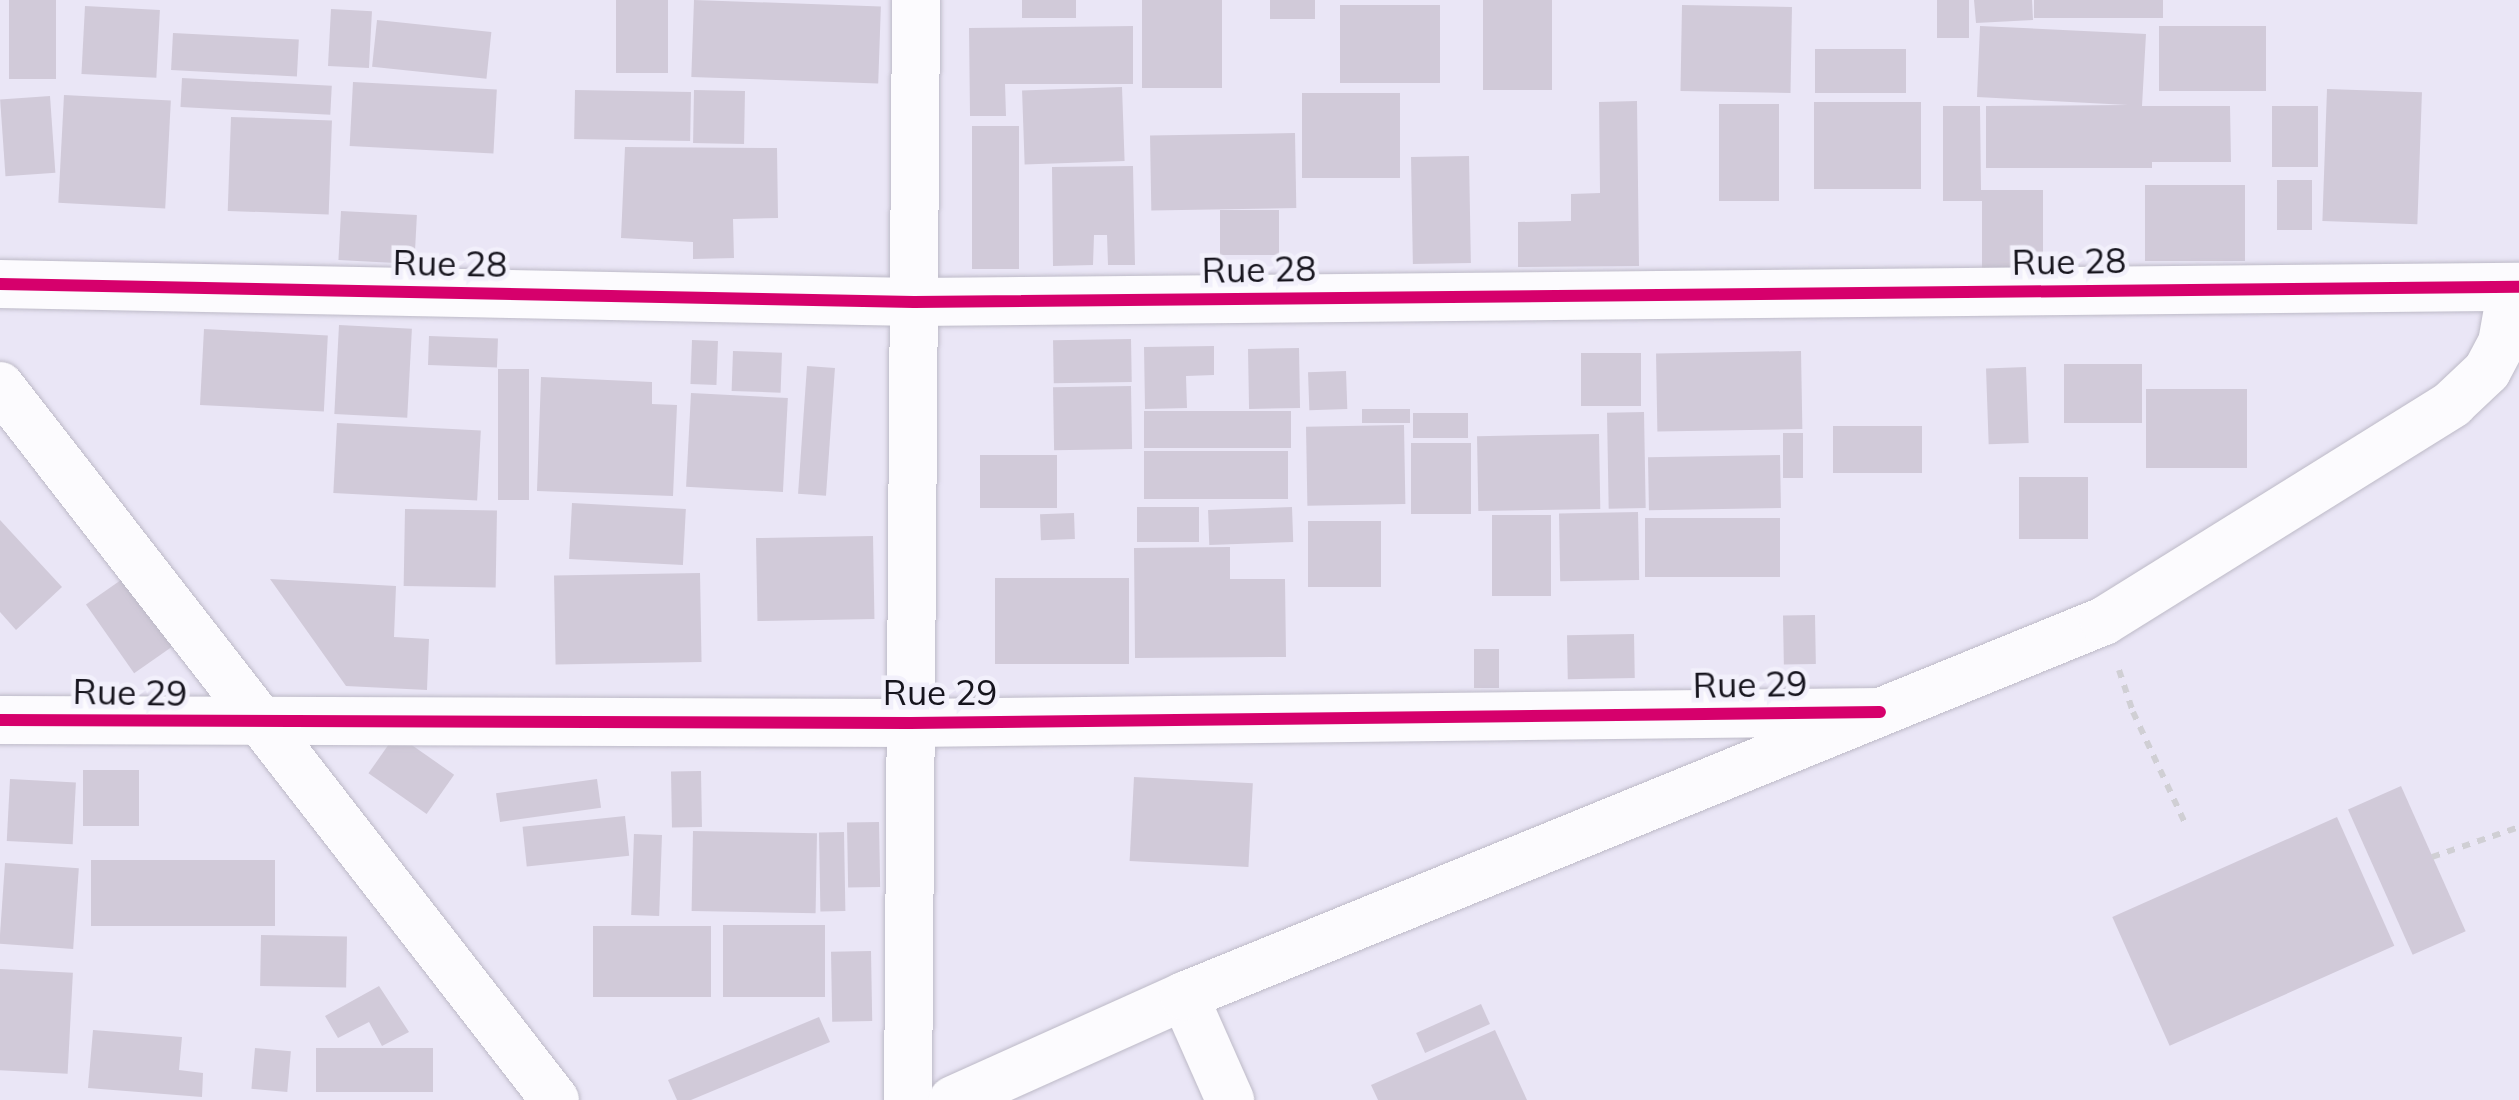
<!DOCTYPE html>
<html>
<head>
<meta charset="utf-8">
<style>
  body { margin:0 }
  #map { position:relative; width:2519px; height:1100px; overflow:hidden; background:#eae6f6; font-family:Mulish,sans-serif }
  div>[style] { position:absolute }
  .building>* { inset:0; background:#d1cad9; transform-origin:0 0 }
  .path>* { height:6px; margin-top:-3px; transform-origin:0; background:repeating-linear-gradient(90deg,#d0cfd4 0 8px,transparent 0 16px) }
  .roads { filter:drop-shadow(0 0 2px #bdbac7) drop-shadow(0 0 2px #bdbac7) }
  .minor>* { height:48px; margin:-24px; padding:0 24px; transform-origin:24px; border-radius:24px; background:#fcfbfe }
  .cycleway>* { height:12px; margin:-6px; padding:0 6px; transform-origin:6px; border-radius:6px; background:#d6006c }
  span { translate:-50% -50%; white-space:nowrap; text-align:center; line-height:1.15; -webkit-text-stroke:9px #f2f0fb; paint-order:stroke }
  .street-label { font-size:35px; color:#16141d }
</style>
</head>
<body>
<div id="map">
  <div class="building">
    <div style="left:9px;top:0;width:47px;height:79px"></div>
    <div style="left:616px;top:0;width:52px;height:73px"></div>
    <div style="left:694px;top:0;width:187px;height:77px;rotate:2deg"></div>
    <div style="left:1022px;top:0;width:54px;height:18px"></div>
    <div style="left:1142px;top:0;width:80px;height:88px"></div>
    <div style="left:1270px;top:0;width:45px;height:19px"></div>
    <div style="left:1483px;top:0;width:69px;height:90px"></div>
    <div style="left:1937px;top:0;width:32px;height:38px"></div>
    <div style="clip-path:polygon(1974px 0,2032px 0,2033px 20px,1976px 23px)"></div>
    <div style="left:2034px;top:0;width:129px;height:18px"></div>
    <div style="left:1340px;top:5px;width:100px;height:78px"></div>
    <div style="left:1682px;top:5px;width:110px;height:86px;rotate:1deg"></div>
    <div style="left:85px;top:6px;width:75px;height:68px;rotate:3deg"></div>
    <div style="left:331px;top:9px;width:41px;height:57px;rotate:3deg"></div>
    <div style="left:377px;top:20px;width:115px;height:47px;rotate:6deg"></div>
    <div style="clip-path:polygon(1133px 26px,1133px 84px,1005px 84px,1006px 116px,970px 116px,969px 28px)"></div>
    <div style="clip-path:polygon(1980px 26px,2146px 34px,2142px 106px,2230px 106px,2231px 162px,2152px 162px,2152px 168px,1986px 168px,1986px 106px,2128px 105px,1977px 97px)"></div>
    <div style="left:2159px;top:26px;width:107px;height:65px"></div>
    <div style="left:173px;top:33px;width:126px;height:37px;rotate:3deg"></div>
    <div style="left:1815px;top:49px;width:91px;height:44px"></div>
    <div style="left:182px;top:78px;width:150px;height:29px;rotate:3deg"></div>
    <div style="left:353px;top:82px;width:144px;height:64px;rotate:3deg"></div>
    <div style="left:1122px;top:87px;width:74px;height:100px;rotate:88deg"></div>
    <div style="left:2327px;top:89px;width:95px;height:132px;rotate:2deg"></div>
    <div style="left:575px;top:90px;width:116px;height:49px;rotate:1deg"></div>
    <div style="left:694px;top:90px;width:51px;height:53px;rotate:1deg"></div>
    <div style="left:1302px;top:93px;width:98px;height:85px"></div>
    <div style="left:64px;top:95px;width:107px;height:108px;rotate:3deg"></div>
    <div style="left:50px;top:96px;width:77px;height:50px;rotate:86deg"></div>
    <div style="clip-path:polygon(1637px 101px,1639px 266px,1518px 267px,1518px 222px,1571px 221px,1571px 194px,1600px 193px,1599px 102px)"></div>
    <div style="left:1814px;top:102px;width:107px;height:87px"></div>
    <div style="left:1719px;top:104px;width:60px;height:97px"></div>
    <div style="clip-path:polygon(1943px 106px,1980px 106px,1981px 190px,2043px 190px,2043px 269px,1982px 269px,1982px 201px,1943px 201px)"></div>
    <div style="left:2272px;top:106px;width:46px;height:61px"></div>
    <div style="left:231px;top:117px;width:101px;height:94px;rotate:2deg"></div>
    <div style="left:972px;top:126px;width:47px;height:143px"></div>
    <div style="left:1295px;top:133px;width:75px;height:145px;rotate:89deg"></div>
    <div style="clip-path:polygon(625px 147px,777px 148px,778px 218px,733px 219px,734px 258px,693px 259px,693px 242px,621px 238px)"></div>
    <div style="left:1469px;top:156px;width:107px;height:58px;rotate:89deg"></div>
    <div style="clip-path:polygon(1133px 166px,1135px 265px,1108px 265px,1107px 235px,1094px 235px,1093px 265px,1053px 266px,1052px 167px)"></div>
    <div style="left:2277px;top:180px;width:35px;height:50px"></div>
    <div style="left:2245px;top:185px;width:76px;height:100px;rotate:90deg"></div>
    <div style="left:1220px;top:210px;width:59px;height:45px"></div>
    <div style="left:341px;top:211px;width:76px;height:49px;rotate:3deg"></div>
    <div style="left:339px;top:325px;width:73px;height:89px;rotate:3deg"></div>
    <div style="left:204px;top:329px;width:124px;height:76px;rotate:3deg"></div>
    <div style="left:429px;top:336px;width:69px;height:29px;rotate:2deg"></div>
    <div style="left:1131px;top:339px;width:43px;height:78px;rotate:89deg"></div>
    <div style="left:692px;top:340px;width:26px;height:44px;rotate:2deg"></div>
    <div style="clip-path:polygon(1214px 346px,1214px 375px,1186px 376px,1187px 408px,1145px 409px,1144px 347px)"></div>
    <div style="left:1299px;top:348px;width:60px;height:51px;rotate:89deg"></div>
    <div style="left:733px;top:351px;width:49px;height:40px;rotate:2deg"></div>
    <div style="left:1801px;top:351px;width:78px;height:145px;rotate:89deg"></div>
    <div style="left:1581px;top:353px;width:60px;height:53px"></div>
    <div style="left:2064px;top:364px;width:78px;height:59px"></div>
    <div style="left:807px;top:366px;width:28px;height:128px;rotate:4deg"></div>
    <div style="left:2026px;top:367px;width:76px;height:40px;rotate:88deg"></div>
    <div style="left:498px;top:369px;width:31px;height:131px"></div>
    <div style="left:1346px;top:371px;width:38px;height:38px;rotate:88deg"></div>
    <div style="clip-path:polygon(541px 377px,652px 382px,652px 404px,677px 405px,673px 496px,537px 491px)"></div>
    <div style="left:1131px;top:386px;width:63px;height:78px;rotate:89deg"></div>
    <div style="left:2146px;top:389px;width:101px;height:79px"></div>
    <div style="left:691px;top:393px;width:97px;height:94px;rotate:3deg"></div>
    <div style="left:1410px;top:409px;width:14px;height:48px;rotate:90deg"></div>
    <div style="left:1291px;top:411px;width:37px;height:147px;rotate:90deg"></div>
    <div style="left:1644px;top:412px;width:96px;height:37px;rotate:89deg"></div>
    <div style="left:1468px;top:413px;width:25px;height:55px;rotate:90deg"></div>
    <div style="left:337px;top:423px;width:144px;height:70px;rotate:3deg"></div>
    <div style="left:1404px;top:425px;width:79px;height:98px;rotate:89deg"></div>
    <div style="left:1833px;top:426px;width:89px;height:47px"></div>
    <div style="left:1783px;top:433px;width:20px;height:45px"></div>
    <div style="left:1599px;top:434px;width:75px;height:122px;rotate:89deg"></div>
    <div style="left:1411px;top:443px;width:60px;height:71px"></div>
    <div style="left:1288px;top:451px;width:48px;height:144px;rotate:90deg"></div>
    <div style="left:1057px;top:455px;width:53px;height:77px;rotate:90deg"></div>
    <div style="left:1780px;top:455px;width:53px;height:132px;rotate:89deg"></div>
    <div style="left:2019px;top:477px;width:69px;height:62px"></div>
    <div style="left:572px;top:503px;width:114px;height:56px;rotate:3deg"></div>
    <div style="left:1199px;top:507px;width:35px;height:62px;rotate:90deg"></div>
    <div style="left:1292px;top:507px;width:35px;height:84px;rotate:88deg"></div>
    <div style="left:405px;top:509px;width:92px;height:77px;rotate:1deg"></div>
    <div style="left:1638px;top:512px;width:68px;height:79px;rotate:89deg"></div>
    <div style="left:1074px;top:513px;width:26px;height:34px;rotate:88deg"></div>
    <div style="left:1492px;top:515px;width:59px;height:81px"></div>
    <div style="left:1645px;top:518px;width:135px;height:59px"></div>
    <div style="clip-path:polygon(0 520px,62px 587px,16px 630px,0 612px)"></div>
    <div style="left:1308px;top:521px;width:73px;height:66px"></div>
    <div style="left:873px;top:536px;width:83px;height:117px;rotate:89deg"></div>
    <div style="clip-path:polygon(1230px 547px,1230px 579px,1285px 579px,1286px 657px,1135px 658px,1134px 548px)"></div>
    <div style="left:131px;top:573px;width:84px;height:55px;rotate:55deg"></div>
    <div style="left:700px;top:573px;width:89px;height:146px;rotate:89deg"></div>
    <div style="left:1129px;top:578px;width:86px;height:134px;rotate:90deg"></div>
    <div style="clip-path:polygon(270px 579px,396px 586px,394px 637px,429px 639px,427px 690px,346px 686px)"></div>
    <div style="left:1815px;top:615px;width:49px;height:32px;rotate:89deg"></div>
    <div style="left:1634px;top:634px;width:44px;height:67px;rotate:89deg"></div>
    <div style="left:1474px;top:649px;width:25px;height:39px"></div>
    <div style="left:396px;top:734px;width:71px;height:48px;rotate:35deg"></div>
    <div style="left:83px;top:770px;width:56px;height:56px"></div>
    <div style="left:701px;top:771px;width:56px;height:30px;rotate:89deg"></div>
    <div style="left:1134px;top:777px;width:119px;height:84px;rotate:3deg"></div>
    <div style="left:10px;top:779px;width:66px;height:62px;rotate:3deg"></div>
    <div style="left:597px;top:779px;width:29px;height:102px;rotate:82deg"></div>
    <div style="left:2401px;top:786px;width:159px;height:58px;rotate:66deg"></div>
    <div style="left:625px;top:816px;width:40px;height:103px;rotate:84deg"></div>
    <div style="left:2337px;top:817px;width:141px;height:246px;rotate:66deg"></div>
    <div style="left:879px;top:822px;width:65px;height:32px;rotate:89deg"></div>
    <div style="left:693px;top:831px;width:124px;height:80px;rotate:1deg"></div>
    <div style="left:844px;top:832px;width:79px;height:25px;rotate:89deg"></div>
    <div style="left:634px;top:834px;width:28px;height:81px;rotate:2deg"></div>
    <div style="left:91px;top:860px;width:184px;height:66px"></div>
    <div style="left:5px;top:863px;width:74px;height:81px;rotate:4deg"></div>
    <div style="left:723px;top:925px;width:102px;height:72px"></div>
    <div style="left:593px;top:926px;width:118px;height:71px"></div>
    <div style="left:261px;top:935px;width:86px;height:51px;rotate:1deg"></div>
    <div style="left:871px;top:951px;width:70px;height:40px;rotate:89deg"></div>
    <div style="left:0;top:969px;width:73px;height:101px;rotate:3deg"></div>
    <div style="clip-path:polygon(379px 986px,409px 1032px,382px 1046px,369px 1022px,338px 1038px,325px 1016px)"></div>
    <div style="left:1481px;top:1004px;width:22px;height:71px;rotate:66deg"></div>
    <div style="clip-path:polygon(819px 1017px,830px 1042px,691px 1100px,677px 1100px,668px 1080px)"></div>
    <div style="clip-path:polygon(93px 1030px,182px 1037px,179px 1070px,203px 1073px,202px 1097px,88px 1088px)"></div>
    <div style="clip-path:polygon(1495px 1030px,1527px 1100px,1378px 1100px,1371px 1085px)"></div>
    <div style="left:255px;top:1048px;width:36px;height:41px;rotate:5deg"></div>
    <div style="left:316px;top:1048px;width:117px;height:44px"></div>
  </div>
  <div class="path">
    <div style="left:2119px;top:670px;width:44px;rotate:71.6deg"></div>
    <div style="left:2133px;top:712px;width:125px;rotate:64.9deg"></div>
    <div style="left:2432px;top:857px;width:92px;rotate:-19deg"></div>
  </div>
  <div class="roads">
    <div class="minor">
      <div style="left:0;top:284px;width:914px;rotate:1.13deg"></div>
      <div style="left:914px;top:302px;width:1605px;rotate:-0.54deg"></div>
      <div style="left:0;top:386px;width:904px;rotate:52.14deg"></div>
      <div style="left:0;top:720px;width:910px;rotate:0.19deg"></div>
      <div style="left:910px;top:723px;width:970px;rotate:-0.65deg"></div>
      <div style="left:1184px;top:996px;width:114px;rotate:66.1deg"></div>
      <div style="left:908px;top:1100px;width:1100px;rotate:-89.58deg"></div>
      <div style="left:953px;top:1100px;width:253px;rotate:-24.2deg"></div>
      <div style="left:1184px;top:996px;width:993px;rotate:-22.18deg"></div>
      <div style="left:2104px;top:621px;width:410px;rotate:-31.9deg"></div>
      <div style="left:2452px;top:404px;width:48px;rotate:-43.3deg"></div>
      <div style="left:2487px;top:371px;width:32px;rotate:-62deg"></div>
      <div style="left:2502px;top:343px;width:57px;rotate:-79.9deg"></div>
    </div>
  </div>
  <div class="cycleway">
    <div style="left:0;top:284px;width:914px;rotate:1.13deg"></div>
    <div style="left:914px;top:302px;width:1605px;rotate:-0.54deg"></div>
    <div style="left:0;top:720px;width:910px;rotate:0.19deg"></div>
    <div style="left:910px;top:723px;width:970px;rotate:-0.65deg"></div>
  </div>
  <div class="street-label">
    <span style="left:2069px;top:261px;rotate:-1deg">Rue 28</span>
    <span style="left:450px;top:263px;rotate:1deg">Rue 28</span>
    <span style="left:1259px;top:269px;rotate:-1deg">Rue 28</span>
    <span style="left:1750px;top:684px;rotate:-1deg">Rue 29</span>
    <span style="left:130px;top:692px;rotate:1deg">Rue 29</span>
    <span style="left:940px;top:692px">Rue 29</span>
  </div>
</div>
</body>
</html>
